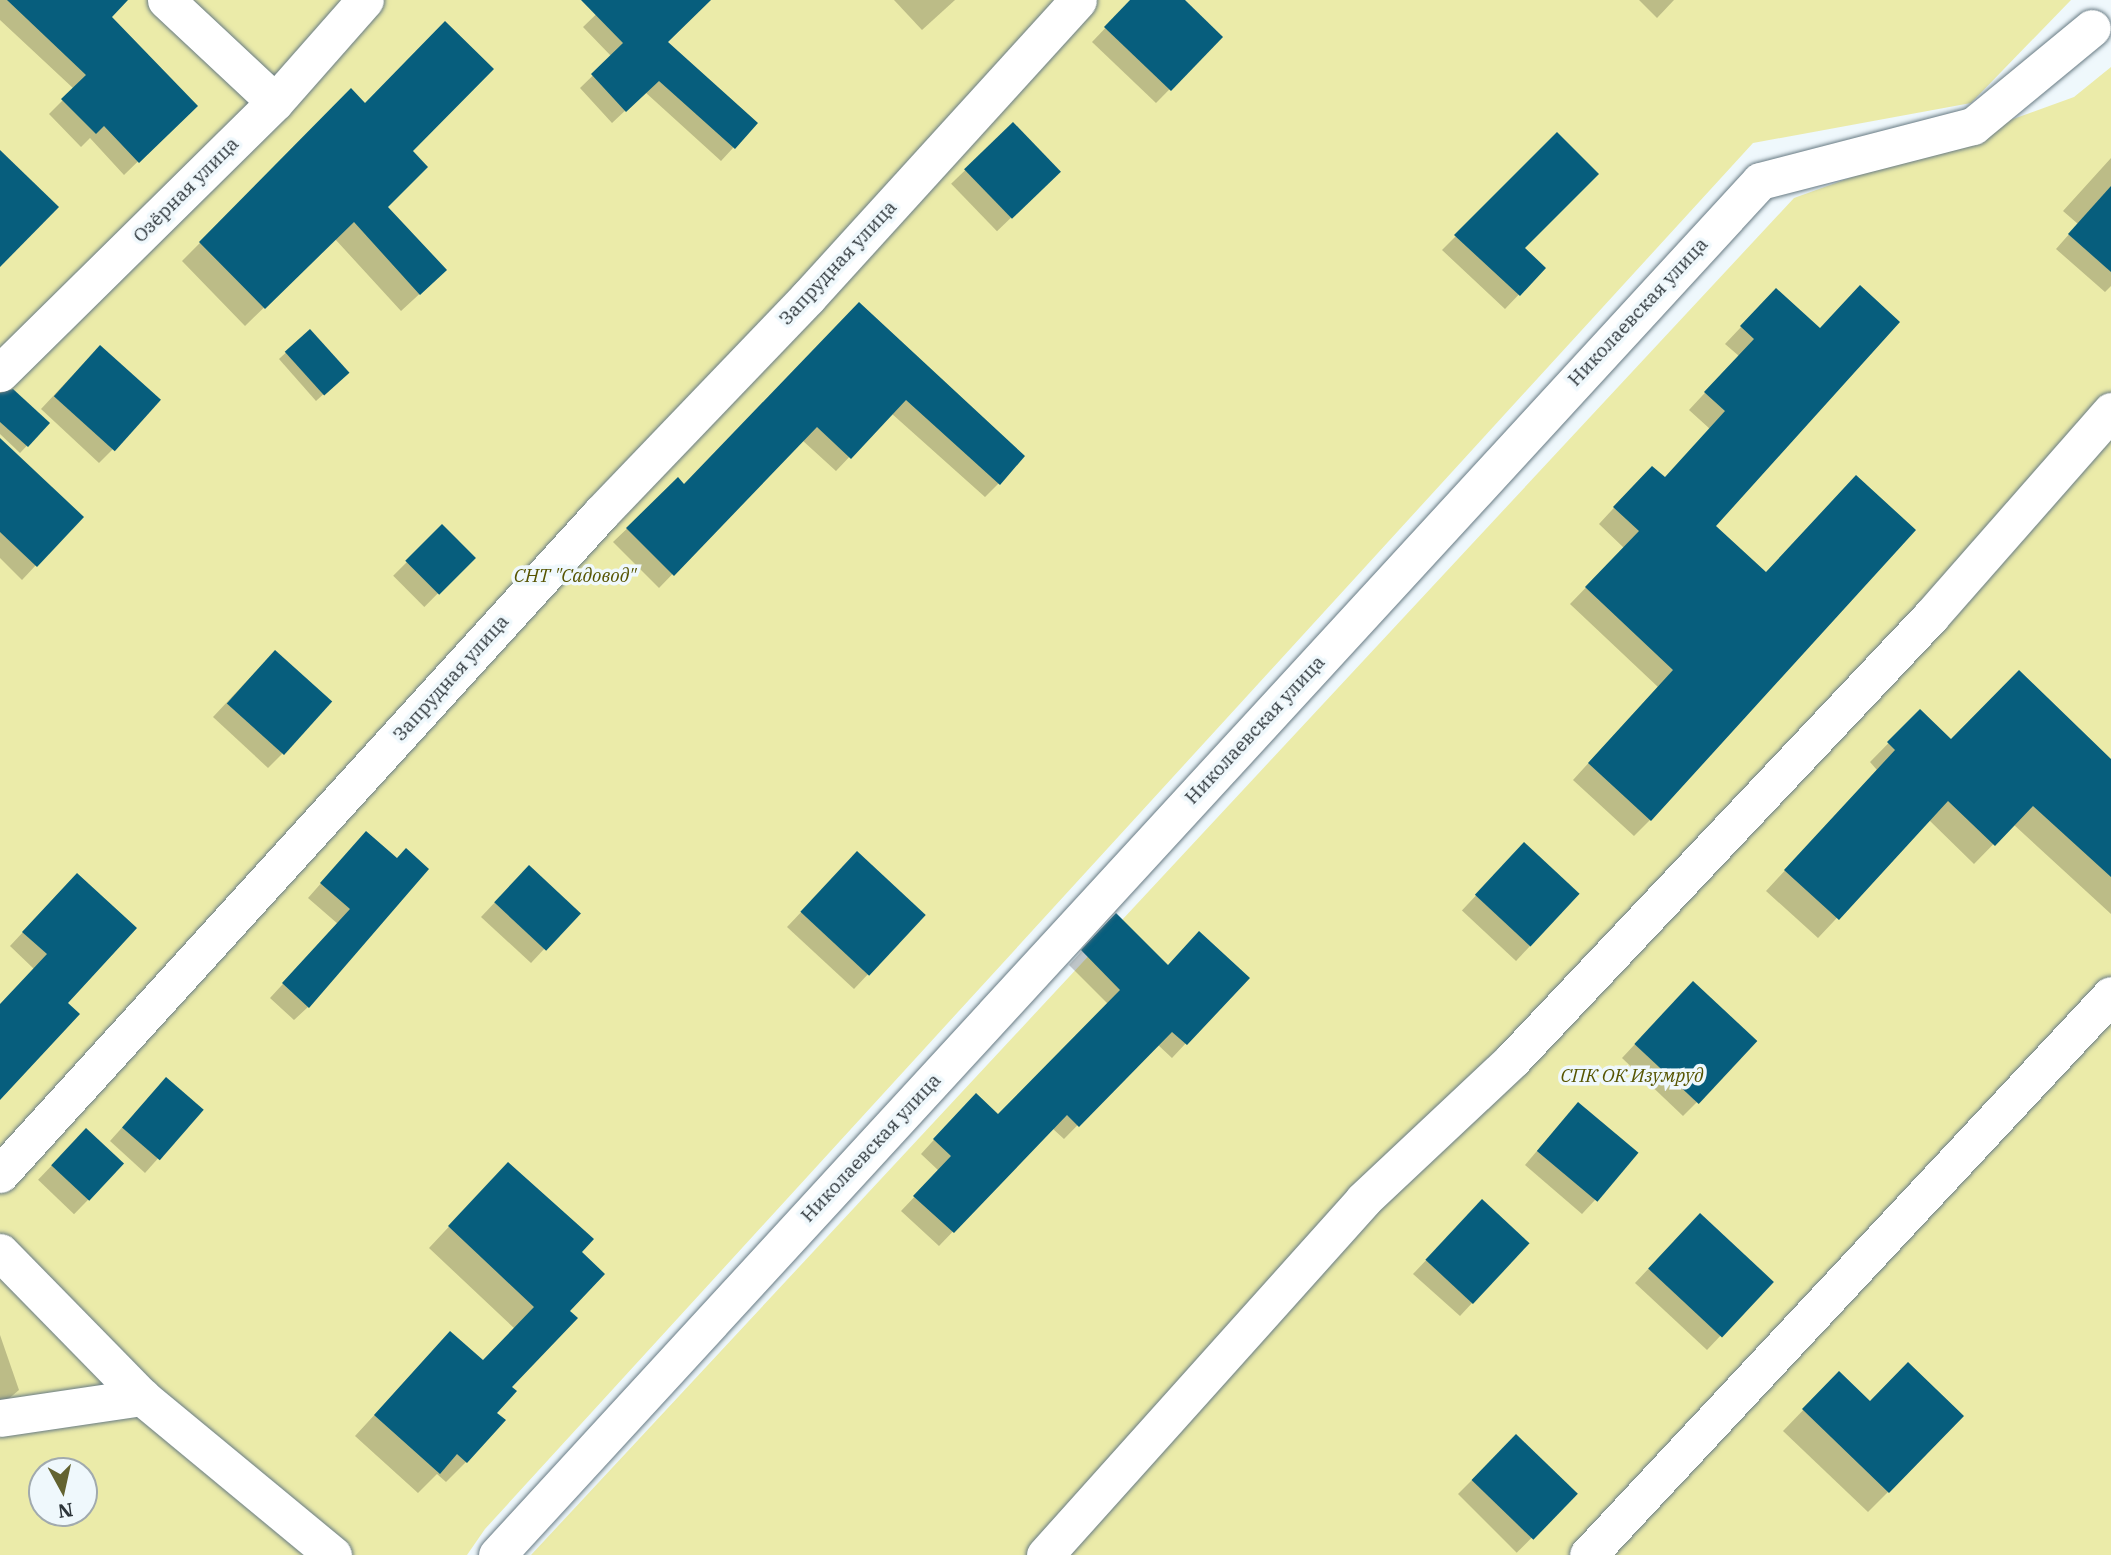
<!DOCTYPE html>
<html>
<head>
<meta charset="utf-8">
<style>
  body { margin:0 }
  #map { position:relative; width:2111px; height:1555px; overflow:hidden; background:#eff8fc; font-family:"IBM Plex Serif",serif }
  div>[style] { position:absolute }
  .green>* { inset:0; background:#ebeba9 }
  .shadow>* { inset:0; background:#0003; transform-origin:0 0 }
  .building>* { inset:0; background:#075e7d; transform-origin:0 0 }
  .roads { filter:drop-shadow(0 0 2px #677a83) drop-shadow(0 0 2px #677a83) }
  .minor>* { height:37px; margin:-18.5px; padding:0 18.5px; transform-origin:18.5px; border-radius:18.5px; background:#fff }
  span { translate:-50% -50%; white-space:nowrap; text-align:center; line-height:1.15; -webkit-text-stroke:7px #eff8fc; paint-order:stroke }
  .street-label { font-size:19px; color:#2d353a }
  .park-label { font-size:19px; color:#565400; font-style:italic }
  .north { position:absolute; left:28px; top:1457px; width:70px; height:70px; box-sizing:border-box; background:#eff8fc; border:2px solid #a1aaae; border-radius:50%; rotate:172deg; font-size:19px; font-weight:700; line-height:28px; text-align:center; color:#2d353a }
  .north::after { content:''; display:block; margin:auto; width:24px; height:32px; background:#636330; clip-path:polygon(50% 0,100% 100%,50% 72%,0 100%) }
</style>
</head>
<body>
<div id="map">
  <div class="green">
    <div style="clip-path:polygon(evenodd,0 0,2071px 0,1971px 103px,1753px 143px,485px 1529px,467px 1555px,0 1555px,0 0,42px 1471px,84px 1471px,84px 1513px,42px 1513px,42px 1471px)"></div>
    <div style="clip-path:polygon(2111px 67px,2111px 1555px,531px 1555px,1794px 198px,2074px 97px)"></div>
  </div>
  <div class="shadow">
    <div style="clip-path:polygon(0 0,101px 0,110px 17px,195px 106px,124px 175px,90px 138px,81px 147px,49px 114px,74px 89px,0 20px)"></div>
    <div style="clip-path:polygon(611px 0,701px 0,665px 42px,756px 123px,721px 161px,645px 92px,612px 123px,580px 88px,612px 57px,583px 27px)"></div>
    <div style="clip-path:polygon(894px 0,955px 0,922px 30px)"></div>
    <div style="clip-path:polygon(1132px 0,1182px 0,1221px 37px,1156px 103px,1092px 42px)"></div>
    <div style="clip-path:polygon(1639px 0,1674px 0,1657px 18px)"></div>
    <div style="clip-path:polygon(351px 91px,411px 151px,385px 207px,426px 288px,401px 311px,335px 239px,245px 326px,182px 261px)"></div>
    <div style="left:1013px;top:124px;width:66px;height:86px;rotate:46deg"></div>
    <div style="clip-path:polygon(1557px 135px,1523px 248px,1544px 268px,1505px 309px,1442px 250px)"></div>
    <div style="clip-path:polygon(2111px 158px,2111px 286px,2105px 292px,2056px 249px,2078px 224px,2063px 211px)"></div>
    <div style="clip-path:polygon(1776px 290px,1714px 526px,1765px 574px,1650px 820px,1634px 836px,1573px 780px,1658px 687px,1570px 604px,1624px 548px,1599px 524px,1636px 484px,1664px 479px,1710px 429px,1689px 410px,1739px 356px,1725px 344px)"></div>
    <div style="clip-path:polygon(859px 304px,999px 483px,985px 497px,891px 413px,836px 471px,802px 440px,659px 588px,613px 542px,678px 480px,684px 486px)"></div>
    <div style="clip-path:polygon(309px 331px,340px 379px,316px 401px,279px 359px)"></div>
    <div style="clip-path:polygon(86px 361px,113px 449px,99px 463px,41px 409px)"></div>
    <div style="clip-path:polygon(0 403px,48px 423px,20px 453px,0 434px)"></div>
    <div style="clip-path:polygon(0 469px,81px 517px,22px 580px,0 558px)"></div>
    <div style="left:442px;top:527px;width:44px;height:69px;rotate:45deg"></div>
    <div style="clip-path:polygon(261px 666px,282px 754px,268px 768px,213px 717px)"></div>
    <div style="clip-path:polygon(1920px 711px,1951px 741px,2111px 762px,2111px 914px,2013px 824px,1974px 864px,1929px 820px,1818px 938px,1766px 891px,1877px 770px,1870px 762px)"></div>
    <div style="left:1524px;top:844px;width:74px;height:91px;rotate:43deg"></div>
    <div style="clip-path:polygon(353px 847px,396px 860px,308px 1007px,294px 1020px,270px 998px,338px 924px,308px 898px)"></div>
    <div style="clip-path:polygon(844px 867px,924px 915px,854px 989px,787px 927px)"></div>
    <div style="clip-path:polygon(515px 881px,578px 913px,531px 963px,481px 917px)"></div>
    <div style="clip-path:polygon(63px 889px,65px 1003px,0 1097px,0 1006px,34px 969px,10px 946px)"></div>
    <div style="clip-path:polygon(1102px 929px,1167px 967px,1247px 978px,1172px 1058px,1157px 1044px,1064px 1139px,1052px 1128px,939px 1246px,901px 1211px,939px 1171px,921px 1154px,962px 1109px,998px 1116px,1108px 1004px,1069px 965px)"></div>
    <div style="clip-path:polygon(1679px 997px,1697px 1102px,1683px 1116px,1622px 1058px)"></div>
    <div style="clip-path:polygon(153px 1093px,201px 1110px,145px 1173px,110px 1141px)"></div>
    <div style="clip-path:polygon(1565px 1118px,1595px 1200px,1582px 1214px,1525px 1165px)"></div>
    <div style="left:86px;top:1130px;width:50px;height:69px;rotate:44deg"></div>
    <div style="clip-path:polygon(488px 1185px,579px 1252px,568px 1311px,510px 1387px,466px 1462px,446px 1482px,437px 1474px,418px 1493px,355px 1436px,450px 1333px,483px 1362px,515px 1329px,429px 1248px)"></div>
    <div style="clip-path:polygon(1469px 1215px,1528px 1243px,1460px 1316px,1413px 1274px)"></div>
    <div style="clip-path:polygon(1686px 1229px,1771px 1282px,1707px 1350px,1635px 1283px)"></div>
    <div style="clip-path:polygon(0 1335px,19px 1390px,0 1406px)"></div>
    <div style="clip-path:polygon(1839px 1373px,1888px 1492px,1868px 1512px,1783px 1431px)"></div>
    <div style="left:1516px;top:1436px;width:83px;height:82px;rotate:45deg"></div>
  </div>
  <div class="building">
    <div style="clip-path:polygon(7px 0,128px 0,112px 17px,198px 106px,139px 163px,104px 126px,96px 134px,61px 99px,86px 75px)"></div>
    <div style="clip-path:polygon(581px 0,711px 0,668px 42px,758px 123px,735px 149px,659px 81px,626px 112px,591px 74px,623px 43px)"></div>
    <div style="clip-path:polygon(1130px 0,1185px 0,1223px 37px,1171px 91px,1104px 27px)"></div>
    <div style="clip-path:polygon(445px 21px,494px 69px,413px 151px,428px 167px,388px 207px,447px 270px,420px 295px,354px 222px,265px 309px,199px 242px,351px 88px,365px 103px)"></div>
    <div style="left:1013px;top:122px;width:69px;height:68px;rotate:46deg"></div>
    <div style="clip-path:polygon(1557px 132px,1599px 174px,1525px 248px,1546px 268px,1520px 296px,1454px 235px)"></div>
    <div style="clip-path:polygon(0 150px,59px 207px,0 267px)"></div>
    <div style="clip-path:polygon(2111px 186px,2111px 272px,2068px 234px)"></div>
    <div style="clip-path:polygon(1860px 285px,1900px 322px,1716px 526px,1766px 572px,1856px 475px,1916px 530px,1651px 821px,1588px 763px,1673px 670px,1585px 587px,1639px 531px,1613px 507px,1652px 466px,1665px 477px,1725px 411px,1704px 392px,1754px 339px,1740px 326px,1776px 288px,1820px 328px)"></div>
    <div style="clip-path:polygon(859px 302px,1025px 456px,1000px 485px,906px 400px,851px 459px,817px 427px,674px 576px,626px 528px,678px 477px,684px 484px)"></div>
    <div style="left:310px;top:329px;width:59px;height:34px;rotate:48deg"></div>
    <div style="left:100px;top:345px;width:82px;height:69px;rotate:42deg"></div>
    <div style="clip-path:polygon(13px 389px,50px 423px,28px 447px,0 422px,0 393px)"></div>
    <div style="clip-path:polygon(0 438px,84px 517px,37px 567px,0 532px)"></div>
    <div style="left:442px;top:524px;width:48px;height:52px;rotate:45deg"></div>
    <div style="left:275px;top:650px;width:77px;height:72px;rotate:42deg"></div>
    <div style="clip-path:polygon(2019px 670px,2111px 759px,2111px 877px,2033px 806px,1995px 846px,1948px 801px,1839px 920px,1784px 870px,1895px 750px,1887px 742px,1920px 709px,1951px 739px)"></div>
    <div style="clip-path:polygon(366px 831px,397px 858px,406px 848px,429px 869px,309px 1008px,282px 983px,350px 909px,320px 883px)"></div>
    <div style="left:1524px;top:842px;width:76px;height:72px;rotate:43deg"></div>
    <div style="left:857px;top:851px;width:94px;height:83px;rotate:43deg"></div>
    <div style="left:529px;top:865px;width:71px;height:51px;rotate:43deg"></div>
    <div style="clip-path:polygon(77px 873px,137px 928px,68px 1003px,80px 1014px,0 1100px,0 1004px,47px 954px,22px 932px)"></div>
    <div style="clip-path:polygon(1116px 913px,1168px 965px,1199px 931px,1250px 978px,1187px 1045px,1172px 1032px,1079px 1127px,1067px 1115px,954px 1233px,913px 1196px,951px 1156px,933px 1139px,976px 1093px,998px 1114px,1120px 990px,1081px 950px)"></div>
    <div style="left:1693px;top:981px;width:88px;height:86px;rotate:43deg"></div>
    <div style="left:166px;top:1077px;width:50px;height:67px;rotate:41deg"></div>
    <div style="left:1578px;top:1102px;width:79px;height:64px;rotate:40deg"></div>
    <div style="left:86px;top:1128px;width:52px;height:51px;rotate:43deg"></div>
    <div style="clip-path:polygon(508px 1162px,594px 1239px,582px 1252px,605px 1274px,570px 1311px,578px 1318px,512px 1387px,517px 1391px,497px 1413px,506px 1420px,467px 1463px,457px 1454px,440px 1474px,374px 1415px,450px 1331px,483px 1360px,534px 1307px,448px 1226px)"></div>
    <div style="left:1482px;top:1199px;width:65px;height:83px;rotate:43deg"></div>
    <div style="left:1700px;top:1213px;width:101px;height:76px;rotate:43deg"></div>
    <div style="clip-path:polygon(1908px 1362px,1964px 1416px,1889px 1493px,1802px 1409px,1839px 1371px,1870px 1401px)"></div>
    <div style="left:1516px;top:1434px;width:86px;height:64px;rotate:44deg"></div>
  </div>
  <div class="roads">
    <div class="minor">
      <div style="left:166px;top:0;width:149px;rotate:43.1deg"></div>
      <div style="left:0;top:373px;width:386px;rotate:-44.6deg"></div>
      <div style="left:275px;top:102px;width:136px;rotate:-48.6deg"></div>
      <div style="left:0;top:1174px;width:893px;rotate:-47.72deg"></div>
      <div style="left:601px;top:513px;width:299px;rotate:-46.2deg"></div>
      <div style="left:808px;top:297px;width:401px;rotate:-47.7deg"></div>
      <div style="left:0;top:1252px;width:203px;rotate:45.6deg"></div>
      <div style="left:142px;top:1397px;width:248px;rotate:39.6deg"></div>
      <div style="left:0;top:1418px;width:144px;rotate:-8.4deg"></div>
      <div style="left:497px;top:1555px;width:1866px;rotate:-47.41deg"></div>
      <div style="left:1760px;top:181px;width:220px;rotate:-14.5deg"></div>
      <div style="left:1973px;top:126px;width:154px;rotate:-39.5deg"></div>
      <div style="left:1045px;top:1555px;width:477px;rotate:-48.1deg"></div>
      <div style="left:1363px;top:1200px;width:206px;rotate:-43.2deg"></div>
      <div style="left:1513px;top:1059px;width:609px;rotate:-46.66deg"></div>
      <div style="left:1931px;top:616px;width:273px;rotate:-48.7deg"></div>
      <div style="left:1588px;top:1555px;width:766px;rotate:-46.96deg"></div>
    </div>
  </div>
  <div class="street-label">
    <span style="left:186px;top:190px;rotate:-45deg">Озёрная улица</span>
    <span style="left:838px;top:263px;rotate:-47deg">Запрудная улица</span>
    <span style="left:1638px;top:312px;rotate:-47deg">Николаевская улица</span>
    <span style="left:451px;top:678px;rotate:-48deg">Запрудная улица</span>
    <span style="left:1255px;top:730px;rotate:-47deg">Николаевская улица</span>
    <span style="left:871px;top:1148px;rotate:-47deg">Николаевская улица</span>
  </div>
  <div class="park-label">
    <span style="left:575px;top:576px">СНТ "Садовод"</span>
    <span style="left:1632px;top:1076px">СПК ОК Изумруд</span>
  </div>
  <div class="north">N</div>
</div>
</body>
</html>
